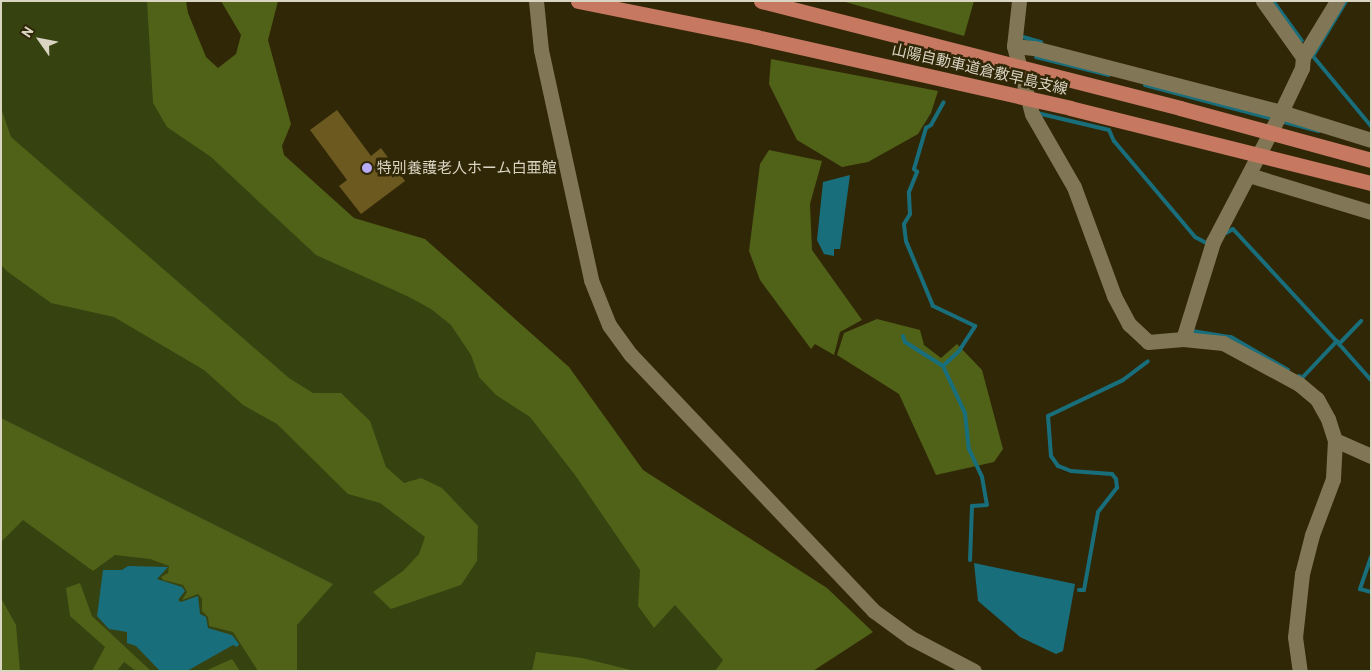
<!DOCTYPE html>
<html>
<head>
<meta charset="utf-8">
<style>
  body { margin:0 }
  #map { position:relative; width:1372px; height:672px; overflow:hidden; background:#302707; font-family:Barlow,"Noto Sans JP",sans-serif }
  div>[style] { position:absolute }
  .green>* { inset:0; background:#364210 }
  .forest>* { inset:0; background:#506118 }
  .water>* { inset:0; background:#196e7c }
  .stream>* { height:4px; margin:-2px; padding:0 2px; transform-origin:2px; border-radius:2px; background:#196e7c }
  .building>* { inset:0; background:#6c5920 }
  .minor>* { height:15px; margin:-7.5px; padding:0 7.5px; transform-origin:7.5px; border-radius:7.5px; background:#817655 }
  .highway>* { height:15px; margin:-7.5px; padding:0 7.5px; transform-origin:7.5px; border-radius:7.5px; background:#c67861 }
  .dots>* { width:14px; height:14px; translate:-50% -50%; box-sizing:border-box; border:2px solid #302707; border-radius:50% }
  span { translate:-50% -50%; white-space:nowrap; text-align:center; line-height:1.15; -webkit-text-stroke:5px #302707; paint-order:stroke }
  .street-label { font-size:15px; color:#dad4c3 }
  .poi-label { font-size:15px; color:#dad4c3 }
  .left { translate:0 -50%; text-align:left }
  .frame { position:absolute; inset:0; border:2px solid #dad4c3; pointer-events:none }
  .north { position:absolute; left:15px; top:15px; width:50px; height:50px; -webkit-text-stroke:4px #302707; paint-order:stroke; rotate:303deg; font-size:14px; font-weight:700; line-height:20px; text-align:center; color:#dad4c3 }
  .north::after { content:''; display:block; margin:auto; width:18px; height:22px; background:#dad4c3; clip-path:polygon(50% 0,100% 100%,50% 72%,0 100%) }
</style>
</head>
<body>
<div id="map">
  <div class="green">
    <div style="clip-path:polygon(1px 1px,152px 1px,158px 102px,454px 322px,533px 413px,727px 660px,719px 671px,1px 671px)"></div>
  </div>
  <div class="forest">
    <div style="clip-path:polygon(147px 1px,186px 1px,188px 13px,206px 57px,218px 68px,236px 54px,241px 35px,221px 1px,278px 1px,268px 40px,291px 124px,282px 146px,284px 155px,354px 218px,425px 239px,569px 367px,643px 470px,827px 588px,873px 632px,813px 671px,715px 671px,723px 660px,675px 605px,654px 628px,638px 606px,640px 570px,575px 475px,530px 417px,496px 395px,479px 377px,471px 355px,451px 325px,431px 309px,407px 296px,316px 255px,211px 157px,167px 127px,153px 103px)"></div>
    <div style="clip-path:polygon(842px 1px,974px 1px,964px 36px)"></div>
    <div style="clip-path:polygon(771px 59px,938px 91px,931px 113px,918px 134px,868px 162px,842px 167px,797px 140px,769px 84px)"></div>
    <div style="clip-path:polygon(1px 108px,11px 137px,289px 378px,313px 393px,341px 393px,370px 421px,386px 467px,404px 483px,421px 478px,442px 488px,478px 526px,477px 561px,461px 585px,391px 609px,373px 592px,403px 571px,419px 554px,425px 537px,380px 503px,348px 494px,277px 424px,243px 405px,204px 370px,114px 317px,51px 303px,8px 272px,1px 265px)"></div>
    <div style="clip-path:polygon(769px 150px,822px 161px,810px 204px,812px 250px,862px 320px,840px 332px,834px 355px,815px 344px,811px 349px,760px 280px,749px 251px,760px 164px)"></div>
    <div style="clip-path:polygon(877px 319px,920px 330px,924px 345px,941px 358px,957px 344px,982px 370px,1003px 449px,994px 462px,936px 475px,899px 394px,837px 355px,844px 333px)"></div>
    <div style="clip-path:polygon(1px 418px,333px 584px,297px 625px,297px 671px,258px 671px,233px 632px,209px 626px,208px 617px,202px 611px,202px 599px,198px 594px,182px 600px,187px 592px,183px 585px,163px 580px,161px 577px,168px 573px,169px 566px,150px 559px,115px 555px,93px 571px,23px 520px,1px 542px)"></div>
    <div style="clip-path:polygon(80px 583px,92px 616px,151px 671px,136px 671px,124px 662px,117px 671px,92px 671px,105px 647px,70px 616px,66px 588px)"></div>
    <div style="clip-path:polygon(1px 598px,16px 625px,20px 671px,1px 671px)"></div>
    <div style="clip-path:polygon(536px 652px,582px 658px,635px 671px,532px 671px)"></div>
    <div style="clip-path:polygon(232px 659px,240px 671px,205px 671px)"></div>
  </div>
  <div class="water">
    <div style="clip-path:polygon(850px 175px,840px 249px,834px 249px,834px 256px,824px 254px,817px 240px,823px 182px)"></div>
    <div style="clip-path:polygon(974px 563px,1075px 584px,1063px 651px,1056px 654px,1020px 637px,978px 601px)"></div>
    <div style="clip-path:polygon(128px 566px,168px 567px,157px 579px,182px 587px,185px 591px,178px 600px,181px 602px,198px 596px,200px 614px,206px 617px,208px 628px,232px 635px,239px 644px,237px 647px,233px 645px,187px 671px,160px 671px,136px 646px,127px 643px,127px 632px,109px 629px,97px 616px,103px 570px,122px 570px)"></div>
  </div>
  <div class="stream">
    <div style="left:1273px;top:1px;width:49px;rotate:54.1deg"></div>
    <div style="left:1023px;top:37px;width:19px;rotate:16deg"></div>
    <div style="left:1312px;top:55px;width:92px;rotate:50.3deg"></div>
    <div style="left:1313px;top:56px;width:64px;rotate:-59deg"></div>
    <div style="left:1036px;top:57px;width:75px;rotate:13.9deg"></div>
    <div style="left:1145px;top:85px;width:129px;rotate:14.8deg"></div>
    <div style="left:1037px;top:113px;width:74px;rotate:13.3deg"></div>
    <div style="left:1109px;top:130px;width:12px;rotate:66deg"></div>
    <div style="left:1114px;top:141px;width:126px;rotate:49.8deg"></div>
    <div style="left:1195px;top:237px;width:15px;rotate:28deg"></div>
    <div style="left:1280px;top:121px;width:40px;rotate:14.4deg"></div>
    <div style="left:1226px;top:233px;width:8px;rotate:-30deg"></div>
    <div style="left:1233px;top:229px;width:156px;rotate:47.3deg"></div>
    <div style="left:1339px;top:344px;width:32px;rotate:-46deg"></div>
    <div style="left:1192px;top:331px;width:39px;rotate:9deg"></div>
    <div style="left:1231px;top:337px;width:66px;rotate:30.1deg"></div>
    <div style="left:903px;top:336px;width:6px;rotate:72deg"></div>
    <div style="left:905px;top:342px;width:45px;rotate:32.3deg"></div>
    <div style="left:943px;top:366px;width:52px;rotate:64.9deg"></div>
    <div style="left:965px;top:413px;width:36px;rotate:84deg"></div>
    <div style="left:969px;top:449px;width:31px;rotate:65deg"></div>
    <div style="left:982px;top:477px;width:28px;rotate:80deg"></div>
    <div style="left:987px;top:505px;width:15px;rotate:176deg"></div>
    <div style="left:972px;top:506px;width:54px;rotate:92.1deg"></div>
    <div style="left:1339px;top:344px;width:48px;rotate:48.4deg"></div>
    <div style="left:943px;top:366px;width:22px;rotate:-43deg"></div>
    <div style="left:959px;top:351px;width:30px;rotate:-57deg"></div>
    <div style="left:975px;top:326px;width:47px;rotate:-154.5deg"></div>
    <div style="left:933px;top:306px;width:70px;rotate:-112.6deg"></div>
    <div style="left:906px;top:241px;width:17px;rotate:-97deg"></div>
    <div style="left:904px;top:224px;width:12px;rotate:-59deg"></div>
    <div style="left:910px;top:214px;width:22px;rotate:-93deg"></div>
    <div style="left:909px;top:192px;width:22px;rotate:-68deg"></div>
    <div style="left:917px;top:172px;width:4px;rotate:-135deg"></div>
    <div style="left:914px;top:169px;width:43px;rotate:-73.7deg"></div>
    <div style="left:926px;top:128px;width:6px;rotate:-31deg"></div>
    <div style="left:931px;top:125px;width:26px;rotate:-61deg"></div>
    <div style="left:1299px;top:376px;width:4px;rotate:34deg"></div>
    <div style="left:1302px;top:378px;width:51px;rotate:-46.6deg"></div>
    <div style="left:1371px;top:557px;width:34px;rotate:109deg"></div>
    <div style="left:1360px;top:589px;width:11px;rotate:15deg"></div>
    <div style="left:1079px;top:590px;width:5px"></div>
    <div style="left:1084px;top:590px;width:79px;rotate:-79.8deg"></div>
    <div style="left:1098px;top:512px;width:31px;rotate:-52deg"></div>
    <div style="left:1117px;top:488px;width:9px;rotate:-96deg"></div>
    <div style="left:1116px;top:479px;width:6px;rotate:-129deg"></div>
    <div style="left:1112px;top:474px;width:41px;rotate:-175.8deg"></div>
    <div style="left:1071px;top:471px;width:14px;rotate:-159deg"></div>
    <div style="left:1058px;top:466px;width:12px;rotate:-125deg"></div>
    <div style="left:1051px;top:456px;width:40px;rotate:-94.3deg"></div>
    <div style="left:1048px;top:416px;width:83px;rotate:-25.6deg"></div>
    <div style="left:1123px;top:380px;width:31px;rotate:-37deg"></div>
  </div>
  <div class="building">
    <div style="clip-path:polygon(337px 110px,371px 156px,381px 148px,405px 181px,361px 214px,339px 186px,347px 180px,310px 130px)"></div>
  </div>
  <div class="minor">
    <div style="left:536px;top:1px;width:49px;rotate:84.2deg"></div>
    <div style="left:541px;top:50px;width:235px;rotate:77.7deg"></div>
    <div style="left:591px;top:280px;width:48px;rotate:68.2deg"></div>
    <div style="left:609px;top:325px;width:37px;rotate:54deg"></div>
    <div style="left:631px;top:355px;width:353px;rotate:46.5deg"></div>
    <div style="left:874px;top:611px;width:46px;rotate:36.1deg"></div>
    <div style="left:911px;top:638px;width:71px;rotate:27.6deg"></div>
    <div style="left:1019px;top:1px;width:45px;rotate:96.3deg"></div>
    <div style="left:1014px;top:46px;width:70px;rotate:75.2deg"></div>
    <div style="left:1032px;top:114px;width:84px;rotate:60.1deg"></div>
    <div style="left:1074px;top:187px;width:116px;rotate:69.8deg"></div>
    <div style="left:1114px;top:296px;width:32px;rotate:62deg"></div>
    <div style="left:1129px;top:324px;width:26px;rotate:43deg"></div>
    <div style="left:1148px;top:342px;width:35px;rotate:-5deg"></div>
    <div style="left:1183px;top:339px;width:40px;rotate:5.7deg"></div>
    <div style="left:1223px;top:343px;width:86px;rotate:28.3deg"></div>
    <div style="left:1299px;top:384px;width:23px;rotate:40deg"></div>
    <div style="left:1317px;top:399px;width:23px;rotate:61deg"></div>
    <div style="left:1328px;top:419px;width:22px;rotate:72deg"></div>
    <div style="left:1335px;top:440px;width:39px;rotate:93deg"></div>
    <div style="left:1333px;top:479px;width:60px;rotate:110.6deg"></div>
    <div style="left:1312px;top:535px;width:40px;rotate:104.4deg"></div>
    <div style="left:1302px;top:574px;width:63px;rotate:96.3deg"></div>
    <div style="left:1295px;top:637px;width:34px;rotate:82deg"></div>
    <div style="left:1263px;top:1px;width:69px;rotate:54.5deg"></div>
    <div style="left:1014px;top:46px;width:20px;rotate:6deg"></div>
    <div style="left:1034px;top:48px;width:255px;rotate:14.5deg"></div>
    <div style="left:1281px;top:112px;width:94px;rotate:17.3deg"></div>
    <div style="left:1249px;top:175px;width:127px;rotate:16.9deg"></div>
    <div style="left:1183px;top:339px;width:102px;rotate:-72.8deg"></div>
    <div style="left:1213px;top:242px;width:147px;rotate:-62.4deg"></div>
    <div style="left:1281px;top:112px;width:49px;rotate:-64.5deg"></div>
    <div style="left:1302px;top:68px;width:11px;rotate:-85deg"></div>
    <div style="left:1303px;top:57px;width:66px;rotate:-58.7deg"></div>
    <div style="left:1335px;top:440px;width:39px;rotate:24deg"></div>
  </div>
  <div class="highway">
    <div style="left:578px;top:1px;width:182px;rotate:11.4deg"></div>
    <div style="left:756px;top:37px;width:322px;rotate:12.7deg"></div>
    <div style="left:1070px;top:108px;width:310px;rotate:14deg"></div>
    <div style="left:761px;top:1px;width:432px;rotate:14.3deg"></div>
    <div style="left:1180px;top:108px;width:198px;rotate:15.2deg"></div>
  </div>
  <div class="dots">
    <div style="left:367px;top:168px;background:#b8abf7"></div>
  </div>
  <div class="street-label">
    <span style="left:980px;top:69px;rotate:13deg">山陽自動車道倉敷早島支線</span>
  </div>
  <div class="poi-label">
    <span class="left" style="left:377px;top:168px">特別養護老人ホーム白亜館</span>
  </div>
  <div class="frame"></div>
  <div class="north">N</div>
</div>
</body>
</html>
